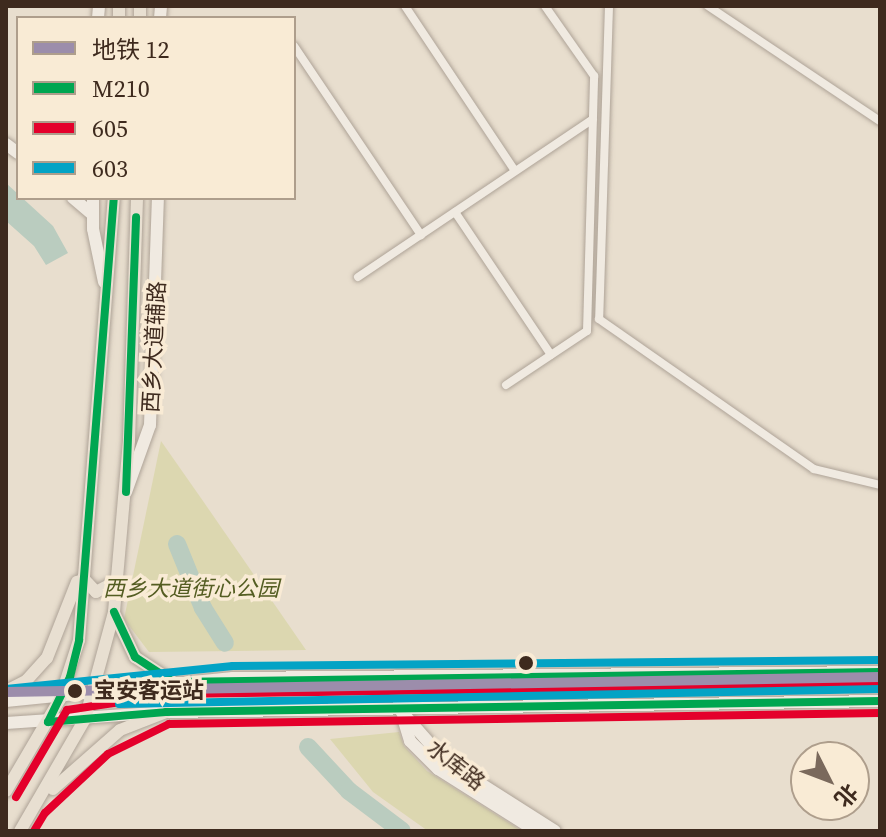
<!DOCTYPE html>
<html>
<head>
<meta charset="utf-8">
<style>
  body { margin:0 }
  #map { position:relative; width:886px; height:837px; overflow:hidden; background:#e8dece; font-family:"Source Serif 4","Noto Sans SC",serif }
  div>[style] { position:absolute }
  .green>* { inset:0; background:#dcd7b0 }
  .water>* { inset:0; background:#baccbf }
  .river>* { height:18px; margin:-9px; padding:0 9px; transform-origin:9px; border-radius:9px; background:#baccbf }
  .roads { filter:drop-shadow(0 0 2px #aea397) drop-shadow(0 0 2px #aea397) }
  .street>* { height:8px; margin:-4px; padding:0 4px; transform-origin:4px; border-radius:4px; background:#f0eae1 }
  .secondary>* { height:12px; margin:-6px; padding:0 6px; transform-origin:6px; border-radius:6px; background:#f0eae1 }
  .primary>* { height:12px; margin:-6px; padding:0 6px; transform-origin:6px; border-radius:6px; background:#e8dfd1 }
  .bus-1>* { height:8px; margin:-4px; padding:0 4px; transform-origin:4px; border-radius:4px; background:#00a651 }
  .bus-2>* { height:8px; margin:-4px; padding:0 4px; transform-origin:4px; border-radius:4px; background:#e4002b }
  .bus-3>* { height:8px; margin:-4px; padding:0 4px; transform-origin:4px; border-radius:4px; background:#03a3c5 }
  .metro-1>* { height:10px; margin:-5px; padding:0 5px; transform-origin:5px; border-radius:5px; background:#9c8dab }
  .dots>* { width:22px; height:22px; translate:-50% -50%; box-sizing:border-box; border:4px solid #f9ebd5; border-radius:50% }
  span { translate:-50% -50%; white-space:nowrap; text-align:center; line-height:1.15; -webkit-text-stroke:7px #f9ebd5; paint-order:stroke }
  .street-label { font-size:22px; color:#3e2a1e }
  .park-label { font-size:22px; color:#545d22; font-style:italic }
  .stop-label { font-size:22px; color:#3e2a1e; font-weight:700 }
  .left { translate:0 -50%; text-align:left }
  .frame { position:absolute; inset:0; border:8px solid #3e2a1e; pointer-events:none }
  .legend { position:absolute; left:16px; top:16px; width:280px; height:184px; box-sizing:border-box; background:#f9ebd5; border:2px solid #ae9e8c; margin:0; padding:10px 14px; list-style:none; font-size:24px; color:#3e2a1e }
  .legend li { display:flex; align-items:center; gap:16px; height:40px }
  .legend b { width:40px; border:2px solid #ae9e8c }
  .north { position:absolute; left:790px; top:741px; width:80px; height:80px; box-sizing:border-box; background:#f9ebd5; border:2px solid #ae9e8c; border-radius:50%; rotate:132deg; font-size:22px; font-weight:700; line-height:32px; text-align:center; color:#3e2a1e }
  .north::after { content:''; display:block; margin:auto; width:28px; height:36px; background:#7a695c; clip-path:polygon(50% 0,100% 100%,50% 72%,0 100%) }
</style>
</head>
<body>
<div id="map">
  <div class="green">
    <div style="clip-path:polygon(161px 441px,203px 501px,306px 650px,149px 652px,124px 619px)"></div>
    <div style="clip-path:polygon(399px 732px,404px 746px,427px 771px,522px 831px,428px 831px,373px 792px,330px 739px)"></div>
  </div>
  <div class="water">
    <div style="clip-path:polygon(6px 183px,53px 226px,68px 253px,46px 265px,34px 246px,6px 221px)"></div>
  </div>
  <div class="river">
    <div style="left:177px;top:544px;width:69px;rotate:67.9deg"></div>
    <div style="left:203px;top:608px;width:41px;rotate:57.8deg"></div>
    <div style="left:308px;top:747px;width:60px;rotate:47deg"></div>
    <div style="left:349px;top:791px;width:66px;rotate:37deg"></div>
  </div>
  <div class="roads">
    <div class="street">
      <div style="left:405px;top:6px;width:198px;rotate:56.3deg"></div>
      <div style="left:609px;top:6px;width:313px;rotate:91.8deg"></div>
      <div style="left:599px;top:319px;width:262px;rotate:34.9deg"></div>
      <div style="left:814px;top:469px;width:68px;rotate:13.6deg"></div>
      <div style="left:708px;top:6px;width:207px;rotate:33.8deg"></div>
      <div style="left:294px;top:46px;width:228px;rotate:56.1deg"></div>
      <div style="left:455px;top:212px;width:172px;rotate:56.1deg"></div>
      <div style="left:358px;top:277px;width:283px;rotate:-33.9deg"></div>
      <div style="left:506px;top:385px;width:97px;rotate:-33.7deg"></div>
      <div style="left:587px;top:331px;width:255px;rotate:-88.4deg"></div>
      <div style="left:594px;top:76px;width:85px;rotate:-125deg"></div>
    </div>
    <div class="secondary">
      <div style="left:98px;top:18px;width:12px;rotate:-85deg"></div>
      <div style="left:160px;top:18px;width:12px;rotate:-85deg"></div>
      <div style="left:6px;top:144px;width:15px;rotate:37deg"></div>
      <div style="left:73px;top:198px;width:25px;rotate:40deg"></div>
      <div style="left:93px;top:198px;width:31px;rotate:90deg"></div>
      <div style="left:93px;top:229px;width:54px;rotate:78.3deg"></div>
      <div style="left:126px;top:492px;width:71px;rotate:-70.3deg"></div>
      <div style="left:150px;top:425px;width:227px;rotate:-88deg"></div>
      <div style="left:6px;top:701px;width:228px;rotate:-5.8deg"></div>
      <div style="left:233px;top:678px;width:647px;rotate:-0.53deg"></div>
      <div style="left:401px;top:711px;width:67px;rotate:48.7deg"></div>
      <div style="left:445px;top:761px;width:130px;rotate:32.5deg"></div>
      <div style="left:403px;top:718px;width:24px;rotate:73deg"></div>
      <div style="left:410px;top:741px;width:40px;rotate:45deg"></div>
      <div style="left:438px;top:769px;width:116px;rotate:32.3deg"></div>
      <div style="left:6px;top:723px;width:160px;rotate:-3.9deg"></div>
      <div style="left:166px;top:712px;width:714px;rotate:-0.88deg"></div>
    </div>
    <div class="primary">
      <div style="left:119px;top:18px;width:12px;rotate:-90deg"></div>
      <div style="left:140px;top:18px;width:12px;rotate:-90deg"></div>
      <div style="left:83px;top:578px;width:19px;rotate:47deg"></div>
      <div style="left:96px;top:592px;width:24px;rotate:-28deg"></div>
      <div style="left:115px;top:615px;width:47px;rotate:64.5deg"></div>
      <div style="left:135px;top:657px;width:45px;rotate:33.3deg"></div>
      <div style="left:6px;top:691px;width:22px;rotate:-27deg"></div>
      <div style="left:26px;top:681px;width:31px;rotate:-48deg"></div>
      <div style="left:47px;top:658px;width:82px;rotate:-68.5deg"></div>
      <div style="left:53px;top:789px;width:89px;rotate:-41.4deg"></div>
      <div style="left:120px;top:730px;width:49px;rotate:-21.4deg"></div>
      <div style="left:6px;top:791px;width:107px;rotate:-59.6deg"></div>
      <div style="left:60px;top:699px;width:62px;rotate:-72.1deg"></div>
      <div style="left:79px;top:640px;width:443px;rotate:-85.5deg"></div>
      <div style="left:20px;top:831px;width:129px;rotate:-59.9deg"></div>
      <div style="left:85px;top:719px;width:111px;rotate:-74.8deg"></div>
      <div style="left:114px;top:612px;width:173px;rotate:-85deg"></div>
      <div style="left:129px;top:440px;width:242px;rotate:-88.1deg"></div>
    </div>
  </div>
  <div class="bus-1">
    <div style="left:126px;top:492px;width:275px;rotate:-87.9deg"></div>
    <div style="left:114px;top:612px;width:50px;rotate:65deg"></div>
    <div style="left:135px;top:657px;width:45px;rotate:33.3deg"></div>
    <div style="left:173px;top:682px;width:707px;rotate:-0.81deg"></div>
    <div style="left:48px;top:722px;width:118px;rotate:-4.8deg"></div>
    <div style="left:166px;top:712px;width:714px;rotate:-0.88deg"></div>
    <div style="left:48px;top:722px;width:50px;rotate:-63.9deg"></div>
    <div style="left:70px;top:677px;width:38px;rotate:-76deg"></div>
    <div style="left:79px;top:640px;width:443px;rotate:-85.5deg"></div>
  </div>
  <div class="bus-2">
    <div style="left:16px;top:797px;width:101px;rotate:-59.6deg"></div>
    <div style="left:67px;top:710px;width:108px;rotate:-8.5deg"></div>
    <div style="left:174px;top:694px;width:706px;rotate:-0.81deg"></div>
    <div style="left:34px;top:831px;width:21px;rotate:-59deg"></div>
    <div style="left:45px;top:813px;width:86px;rotate:-43.1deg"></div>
    <div style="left:108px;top:754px;width:68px;rotate:-26.2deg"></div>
    <div style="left:169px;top:724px;width:711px;rotate:-0.89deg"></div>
  </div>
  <div class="bus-3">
    <div style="left:6px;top:689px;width:228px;rotate:-5.8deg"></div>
    <div style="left:233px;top:666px;width:647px;rotate:-0.53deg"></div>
    <div style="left:119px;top:704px;width:761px;rotate:-1.13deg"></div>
  </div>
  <div class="metro-1">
    <div style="left:6px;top:692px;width:874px;rotate:-0.98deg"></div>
  </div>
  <div class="dots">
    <div style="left:526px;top:663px;background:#3e2a1e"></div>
    <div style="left:75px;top:691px;background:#3e2a1e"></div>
  </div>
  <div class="street-label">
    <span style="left:154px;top:347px;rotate:-87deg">西乡大道辅路</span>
    <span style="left:456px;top:765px;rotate:38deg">水库路</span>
  </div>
  <div class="park-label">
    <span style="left:191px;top:589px">西乡大道街心公园</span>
  </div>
  <div class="stop-label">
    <span class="left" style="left:94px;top:691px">宝安客运站</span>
  </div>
  <div class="frame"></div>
  <ul class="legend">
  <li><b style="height:10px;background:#9c8dab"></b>地铁 12</li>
  <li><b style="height:10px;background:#00a651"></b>M210</li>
  <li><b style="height:10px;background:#e4002b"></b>605</li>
  <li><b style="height:10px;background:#03a3c5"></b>603</li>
  </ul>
  <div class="north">北</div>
</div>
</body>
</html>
